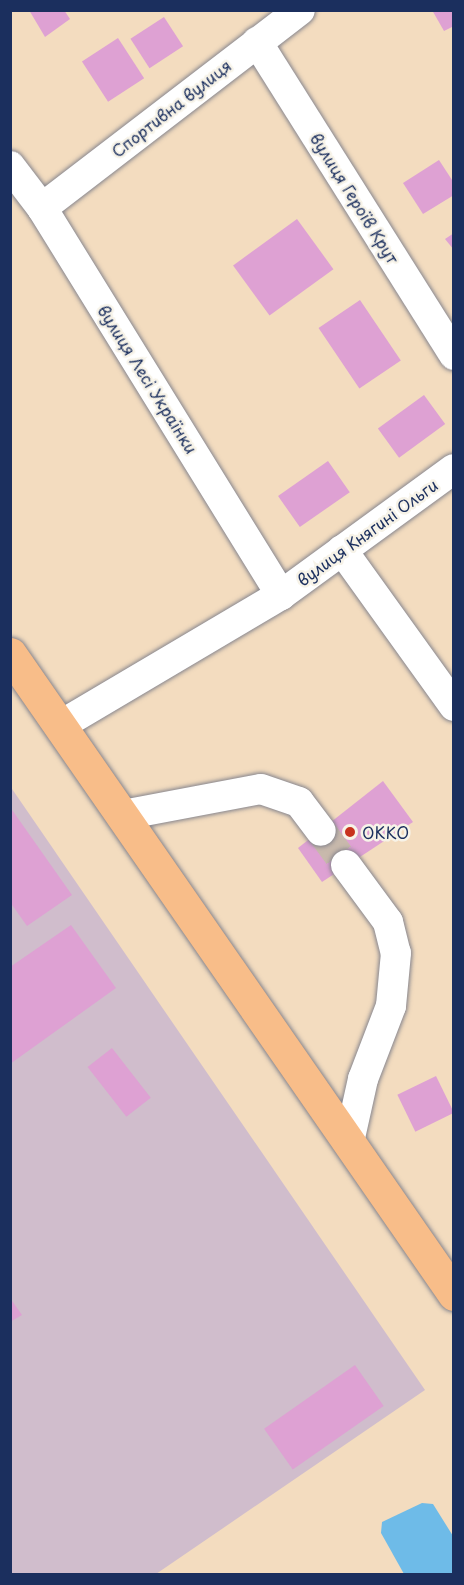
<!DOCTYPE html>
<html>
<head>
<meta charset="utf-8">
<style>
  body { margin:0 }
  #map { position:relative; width:464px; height:1585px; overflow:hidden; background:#f3dcbf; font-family:"Playpen Sans",sans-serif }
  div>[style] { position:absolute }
  .industrial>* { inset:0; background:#d0bdcc }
  .water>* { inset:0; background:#6ebbe8 }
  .building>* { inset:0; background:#dea1d3; transform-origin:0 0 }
  .minor-tunnel>* { height:30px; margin-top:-15px; transform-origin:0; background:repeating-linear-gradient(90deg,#c8b9ac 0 30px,transparent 0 45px) }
  .roads { filter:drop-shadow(0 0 2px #87868e) drop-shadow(0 0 2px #87868e) }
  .minor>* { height:30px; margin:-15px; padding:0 15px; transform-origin:15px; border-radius:15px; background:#fff }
  .major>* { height:33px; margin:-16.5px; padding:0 16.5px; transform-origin:16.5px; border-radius:16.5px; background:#f8bd89 }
  .dots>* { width:16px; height:16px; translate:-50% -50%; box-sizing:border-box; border:3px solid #f7f3e8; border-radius:50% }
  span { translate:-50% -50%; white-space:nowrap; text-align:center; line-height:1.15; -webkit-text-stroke:5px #f7f3e8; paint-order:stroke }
  .street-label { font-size:16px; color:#1b2f5e }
  .poi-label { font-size:16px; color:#1b2f5e }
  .left { translate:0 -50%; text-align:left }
  .frame { position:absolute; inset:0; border:12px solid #1b2f5e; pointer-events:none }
</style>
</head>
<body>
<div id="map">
  <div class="industrial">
    <div style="clip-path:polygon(10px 786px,425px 1390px,156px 1574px,11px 1574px)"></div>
  </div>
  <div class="water">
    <div style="clip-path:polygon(422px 1503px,433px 1504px,453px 1536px,453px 1574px,404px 1574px,381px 1533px,382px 1522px)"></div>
  </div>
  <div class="building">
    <div style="clip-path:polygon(29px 10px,64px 10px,70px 19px,45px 37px)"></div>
    <div style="clip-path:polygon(432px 10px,454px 10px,454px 26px,444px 31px)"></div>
    <div style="left:164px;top:17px;width:35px;height:40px;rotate:57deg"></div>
    <div style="left:118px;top:38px;width:48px;height:43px;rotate:57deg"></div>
    <div style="clip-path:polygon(439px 160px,454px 183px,454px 195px,423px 214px,403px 183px)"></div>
    <div style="left:297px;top:219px;width:62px;height:79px;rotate:54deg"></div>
    <div style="clip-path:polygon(454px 233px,454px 250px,445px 239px)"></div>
    <div style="left:360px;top:300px;width:73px;height:50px;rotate:56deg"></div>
    <div style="left:424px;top:395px;width:36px;height:57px;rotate:54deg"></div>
    <div style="left:328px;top:461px;width:38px;height:61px;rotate:55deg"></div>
    <div style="clip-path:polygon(383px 781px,413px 822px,322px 882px,298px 848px)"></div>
    <div style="clip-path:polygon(10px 807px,72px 895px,27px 926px,10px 902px)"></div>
    <div style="clip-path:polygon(71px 925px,116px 988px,10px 1064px,10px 967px)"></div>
    <div style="left:112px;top:1048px;width:63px;height:31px;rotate:52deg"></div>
    <div style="left:436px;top:1076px;width:41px;height:43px;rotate:64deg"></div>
    <div style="clip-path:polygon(10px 1298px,22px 1315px,10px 1322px)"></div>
    <div style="left:355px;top:1365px;width:50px;height:111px;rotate:55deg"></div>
  </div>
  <div class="minor-tunnel">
    <div style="left:321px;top:831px;width:42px;rotate:53.7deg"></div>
  </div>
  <div class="roads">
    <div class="minor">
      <div style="left:257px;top:42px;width:370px;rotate:57.8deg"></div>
      <div style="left:10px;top:166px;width:53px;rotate:52.7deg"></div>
      <div style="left:42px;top:208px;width:455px;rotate:58.3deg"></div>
      <div style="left:42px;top:208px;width:325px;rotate:-37.5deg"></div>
      <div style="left:342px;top:550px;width:192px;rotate:54.3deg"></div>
      <div style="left:61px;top:725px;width:256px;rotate:-30.6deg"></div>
      <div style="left:281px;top:595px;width:214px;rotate:-36.1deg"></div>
      <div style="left:123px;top:815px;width:140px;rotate:-10.7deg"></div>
      <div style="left:261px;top:789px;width:40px;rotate:18.9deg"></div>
      <div style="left:299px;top:802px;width:36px;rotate:53deg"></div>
      <div style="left:346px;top:865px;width:71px;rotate:53.6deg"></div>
      <div style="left:388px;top:922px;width:32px;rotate:76deg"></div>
      <div style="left:396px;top:953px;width:53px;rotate:95.4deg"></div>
      <div style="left:391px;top:1006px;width:78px;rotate:111deg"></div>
      <div style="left:363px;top:1079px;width:65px;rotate:102.5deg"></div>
    </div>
    <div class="major">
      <div style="left:10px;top:654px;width:779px;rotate:55.25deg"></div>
    </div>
  </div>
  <div class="dots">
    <div style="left:350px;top:832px;background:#c8321e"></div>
  </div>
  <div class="street-label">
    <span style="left:171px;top:108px;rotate:-38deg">Спортивна вулиця</span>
    <span style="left:355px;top:198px;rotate:58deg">вулиця Героїв Крут</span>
    <span style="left:148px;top:379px;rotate:58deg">вулиця Лесі Українки</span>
    <span style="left:367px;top:532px;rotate:-36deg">вулиця Княгині Ольги</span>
  </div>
  <div class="poi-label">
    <span class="left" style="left:362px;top:832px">OKKO</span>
  </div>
  <div class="frame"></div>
</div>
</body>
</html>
